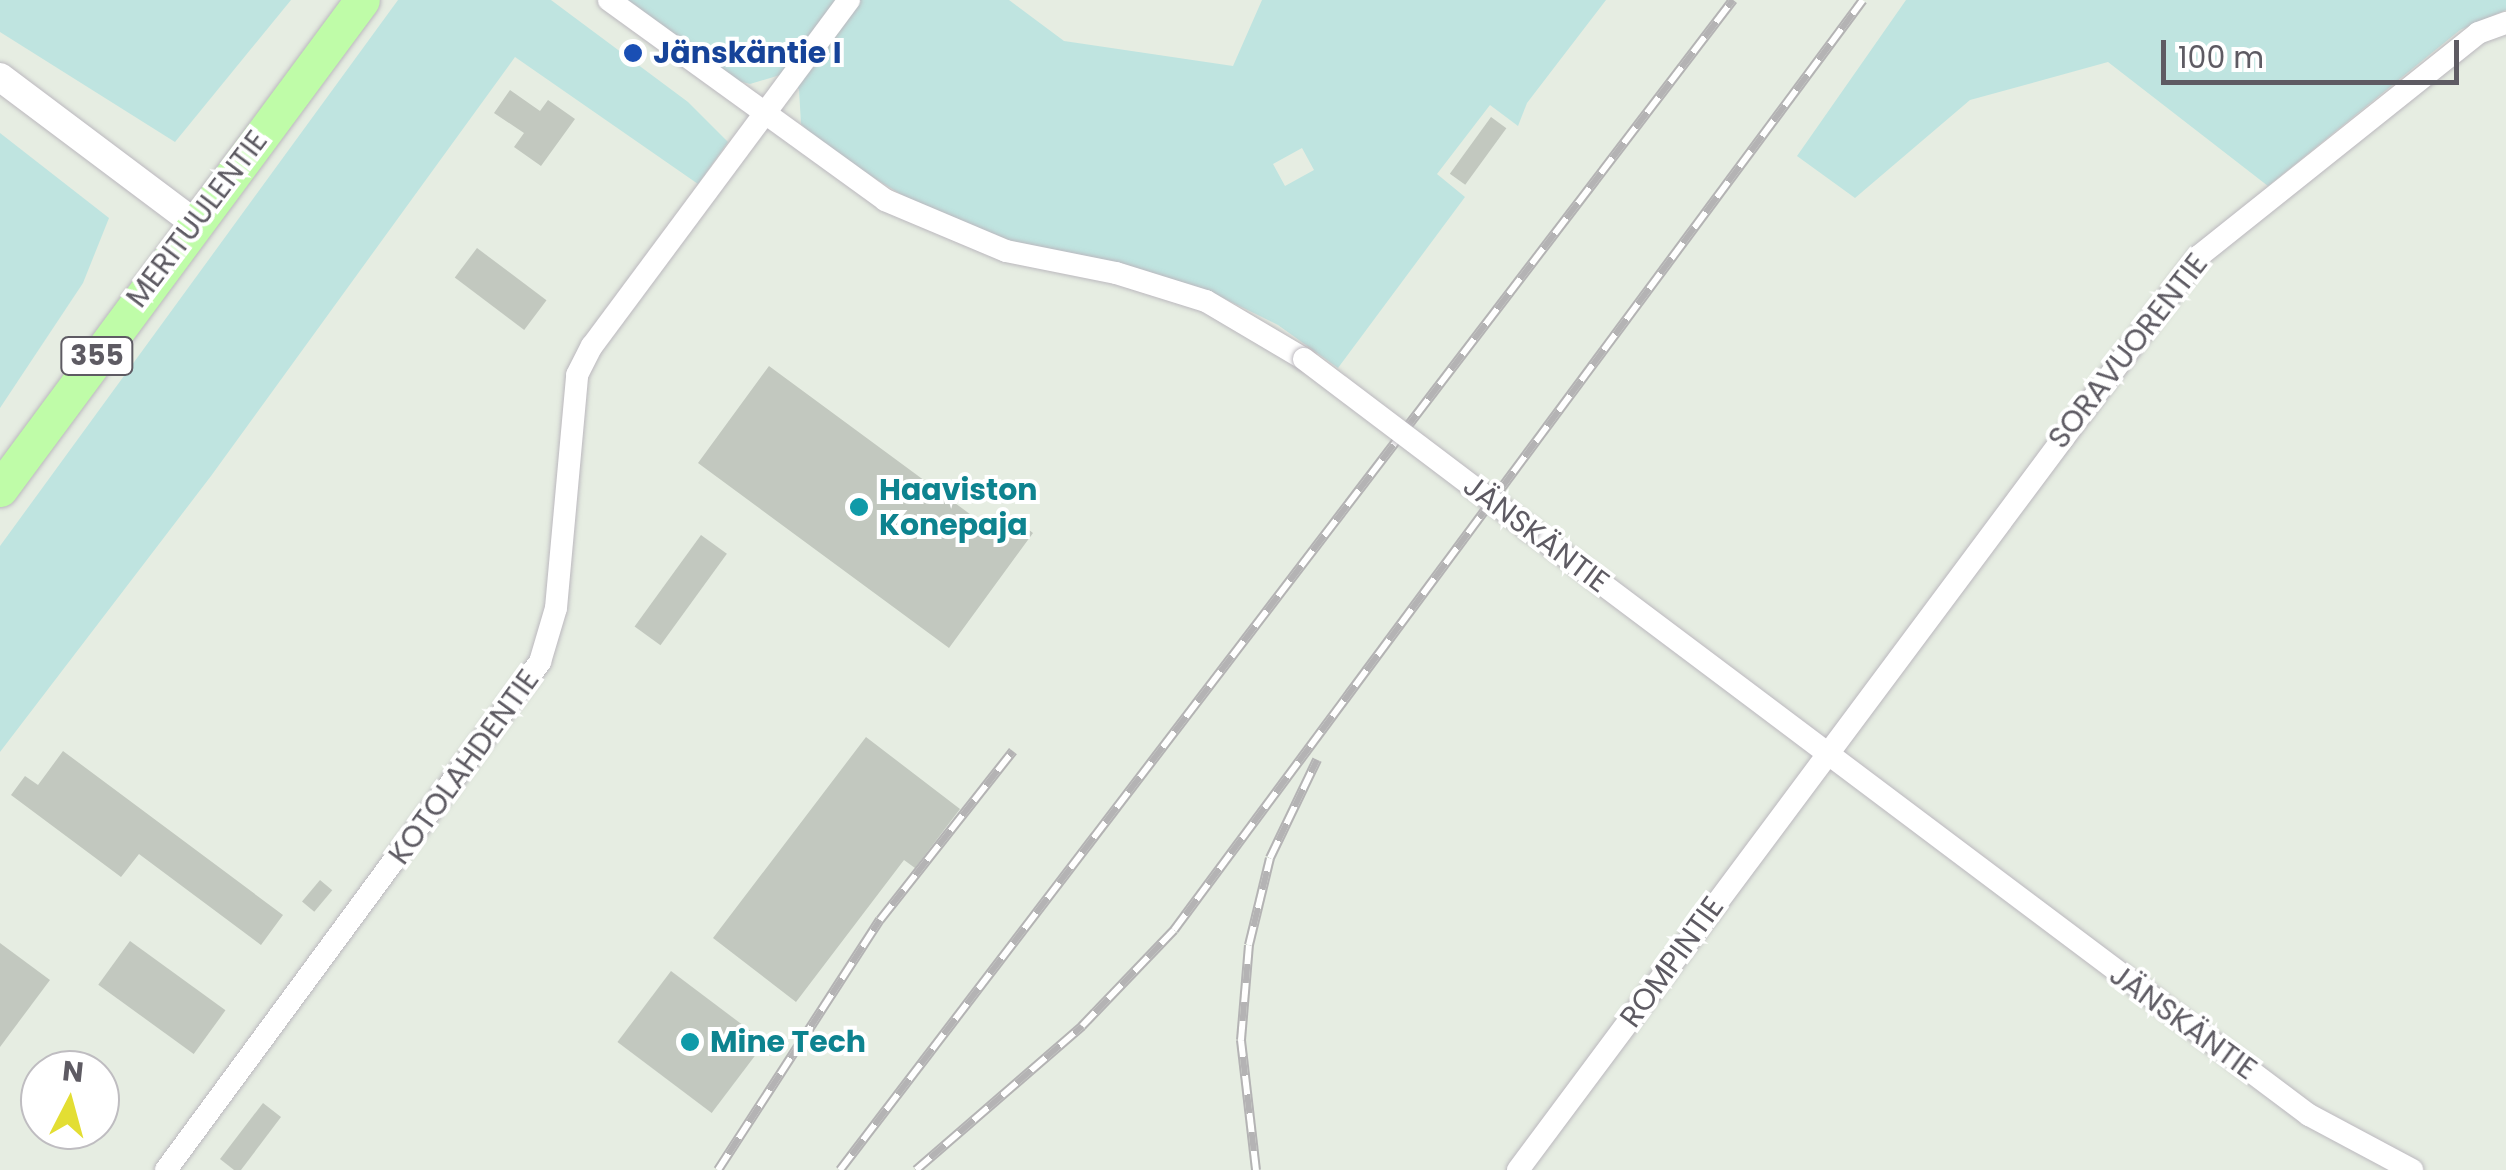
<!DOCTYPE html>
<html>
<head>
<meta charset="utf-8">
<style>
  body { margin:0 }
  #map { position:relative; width:2506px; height:1170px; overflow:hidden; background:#e6ede2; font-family:Poppins,sans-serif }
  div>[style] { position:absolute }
  .green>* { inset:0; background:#bfe4e0 }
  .building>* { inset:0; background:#c2c8bf; transform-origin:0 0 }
  .roads { filter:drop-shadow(0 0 2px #bbb8be) drop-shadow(0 0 2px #bbb8be) }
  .minor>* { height:22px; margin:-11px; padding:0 11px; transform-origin:11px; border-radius:11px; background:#fff }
  .tertiary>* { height:28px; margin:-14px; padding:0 14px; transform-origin:14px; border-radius:14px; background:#fff }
  .primary>* { height:35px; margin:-17.5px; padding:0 17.5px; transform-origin:17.5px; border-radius:17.5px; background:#bffca8 }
  .rail>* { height:10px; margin-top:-5px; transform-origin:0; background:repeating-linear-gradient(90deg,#fff 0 19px,#b4b3b4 0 38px); box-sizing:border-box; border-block:2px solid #b4b3b4 }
  .bridges { filter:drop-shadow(0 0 2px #bbb8be) drop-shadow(0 0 2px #bbb8be) }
  .minor-bridge>* { height:22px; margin:-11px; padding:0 11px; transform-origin:11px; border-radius:11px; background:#fff }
  .dots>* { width:28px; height:28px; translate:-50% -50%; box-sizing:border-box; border:5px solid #fff; border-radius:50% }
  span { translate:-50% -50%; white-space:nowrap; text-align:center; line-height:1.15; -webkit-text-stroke:8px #fff; paint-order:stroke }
  .shield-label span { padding:2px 8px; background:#fff; border:2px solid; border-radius:8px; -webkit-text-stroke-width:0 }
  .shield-label { font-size:28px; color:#5e5b63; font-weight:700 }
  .transit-label { font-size:30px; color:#164399; font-weight:700 }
  .left { translate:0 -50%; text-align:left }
  .street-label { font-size:30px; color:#5e5b63 }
  .culture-label { font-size:30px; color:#0d838f; font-weight:700 }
  .north { position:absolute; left:20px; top:1050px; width:100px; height:100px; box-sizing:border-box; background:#fff; border:2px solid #bfbdc1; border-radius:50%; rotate:6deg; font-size:28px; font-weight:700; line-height:40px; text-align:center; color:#5e5b63 }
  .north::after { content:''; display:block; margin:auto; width:35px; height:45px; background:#e3de33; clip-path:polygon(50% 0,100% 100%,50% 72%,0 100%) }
  .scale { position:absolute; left:2161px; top:40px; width:298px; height:45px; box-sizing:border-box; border:5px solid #5e5b63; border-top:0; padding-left:12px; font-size:30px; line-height:35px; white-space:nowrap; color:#5e5b63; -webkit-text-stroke:8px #fff; paint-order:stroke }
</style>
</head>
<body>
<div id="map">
  <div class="green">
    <div style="clip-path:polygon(0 0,291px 0,175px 142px,0 32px)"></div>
    <div style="clip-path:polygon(398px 0,551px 0,688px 102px,728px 142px,698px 184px,515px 57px,211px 476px,0 752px,0 546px)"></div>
    <div style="clip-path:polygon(evenodd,626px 0,1009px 0,1064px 41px,1233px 66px,1262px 0,1606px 0,1527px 103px,1518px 126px,1490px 105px,1437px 174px,1465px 197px,1338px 368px,1278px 325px,1211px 292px,1119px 263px,1014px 242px,915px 203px,826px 148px,801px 124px,799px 89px,780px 75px,750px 84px,735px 80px,626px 0,1302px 148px,1314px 170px,1285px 186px,1273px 164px,1302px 148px)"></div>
    <div style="clip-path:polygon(1906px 0,2506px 0,2506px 10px,2460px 30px,2268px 186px,2108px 62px,1970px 100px,1855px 198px,1797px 156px)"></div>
    <div style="clip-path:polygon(0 133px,109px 218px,83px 283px,0 408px)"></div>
  </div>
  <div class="building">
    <div style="clip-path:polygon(510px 90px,540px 111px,548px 100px,575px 119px,541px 166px,514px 147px,524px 133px,494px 113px)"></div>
    <div style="left:1491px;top:117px;width:19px;height:70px;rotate:36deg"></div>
    <div style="left:477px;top:248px;width:87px;height:37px;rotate:37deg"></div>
    <div style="clip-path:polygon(769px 366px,997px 534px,1011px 516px,1033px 533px,949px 648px,698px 463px)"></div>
    <div style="left:701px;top:535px;width:32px;height:113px;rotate:36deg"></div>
    <div style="clip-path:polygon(866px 737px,960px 809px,915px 868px,904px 860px,796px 1002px,713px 938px)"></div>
    <div style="clip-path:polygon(63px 751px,283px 915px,261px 945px,139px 854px,121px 877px,11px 795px,25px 776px,38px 785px)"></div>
    <div style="left:320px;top:880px;width:16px;height:28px;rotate:40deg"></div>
    <div style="left:130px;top:941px;width:118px;height:54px;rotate:36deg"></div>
    <div style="clip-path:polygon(0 943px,50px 980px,0 1047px)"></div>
    <div style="left:671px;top:971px;width:118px;height:89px;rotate:37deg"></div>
    <div style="clip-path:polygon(263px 1103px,281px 1117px,241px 1170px,234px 1170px,220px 1159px)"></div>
  </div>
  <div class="roads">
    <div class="minor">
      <div style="left:609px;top:0;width:341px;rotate:35.9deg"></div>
      <div style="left:885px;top:200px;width:131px;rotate:22.9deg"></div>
      <div style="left:1006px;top:251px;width:112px;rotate:11.3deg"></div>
      <div style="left:1116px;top:273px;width:94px;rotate:17.3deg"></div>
      <div style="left:1206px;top:301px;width:114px;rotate:30.6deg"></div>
      <div style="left:1529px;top:529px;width:976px;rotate:36.92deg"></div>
      <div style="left:2309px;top:1115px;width:117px;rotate:28.1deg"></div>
      <div style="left:166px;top:1170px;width:631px;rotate:-53.64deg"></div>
      <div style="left:540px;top:662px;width:56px;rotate:-73.5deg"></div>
      <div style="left:556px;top:608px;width:234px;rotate:-84.8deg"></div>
      <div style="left:577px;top:375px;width:33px;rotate:-63deg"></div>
      <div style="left:592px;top:346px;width:431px;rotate:-53.4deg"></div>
      <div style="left:1518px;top:1170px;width:1140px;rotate:-53.31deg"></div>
      <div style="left:2199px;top:256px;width:357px;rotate:-38.6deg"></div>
      <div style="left:2478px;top:33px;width:30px;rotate:-20deg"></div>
    </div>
    <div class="tertiary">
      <div style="left:0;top:77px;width:241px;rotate:36.9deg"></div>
    </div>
    <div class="primary">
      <div style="left:0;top:489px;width:608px;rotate:-53.49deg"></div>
    </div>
  </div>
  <div class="rail">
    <div style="left:718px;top:1170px;width:298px;rotate:-57.1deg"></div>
    <div style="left:880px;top:920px;width:215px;rotate:-51.8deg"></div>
    <div style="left:840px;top:1170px;width:1472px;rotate:-52.65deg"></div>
    <div style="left:916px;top:1170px;width:220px;rotate:-40.9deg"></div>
    <div style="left:1082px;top:1026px;width:133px;rotate:-46.2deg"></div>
    <div style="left:1174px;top:930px;width:1157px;rotate:-53.47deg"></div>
    <div style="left:1256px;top:1170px;width:131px;rotate:-96.6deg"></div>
    <div style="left:1241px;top:1040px;width:95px;rotate:-85.2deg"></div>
    <div style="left:1249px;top:945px;width:89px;rotate:-76.4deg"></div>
    <div style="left:1270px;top:858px;width:109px;rotate:-64.4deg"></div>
  </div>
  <div class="bridges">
    <div class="minor-bridge">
      <div style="left:1304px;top:359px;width:282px;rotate:37.1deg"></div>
    </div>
  </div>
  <div class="dots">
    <div style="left:633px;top:53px;background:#1a4fb4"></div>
    <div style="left:859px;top:507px;background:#0f9aa8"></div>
    <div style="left:690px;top:1042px;background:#0f9aa8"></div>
  </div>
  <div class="shield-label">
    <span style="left:97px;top:356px">355</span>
  </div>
  <div class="transit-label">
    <span class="left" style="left:653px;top:53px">Jänskäntie I</span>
  </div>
  <div class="street-label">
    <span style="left:197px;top:219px;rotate:-53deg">MERITUULENTIE</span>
    <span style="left:2128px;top:351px;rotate:-52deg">SORAVUORENTIE</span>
    <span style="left:1536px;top:534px;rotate:37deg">JÄNSKÄNTIE</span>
    <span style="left:464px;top:767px;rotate:-54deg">KOTOLAHDENTIE</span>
    <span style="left:1672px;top:962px;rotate:-54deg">ROMPINTIE</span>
    <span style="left:2183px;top:1022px;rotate:36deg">JÄNSKÄNTIE</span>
  </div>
  <div class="culture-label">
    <span class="left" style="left:879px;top:507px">Haaviston<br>Konepaja</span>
    <span class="left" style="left:710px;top:1042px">Mine Tech</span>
  </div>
  <div class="north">N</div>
  <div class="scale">100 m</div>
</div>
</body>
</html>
